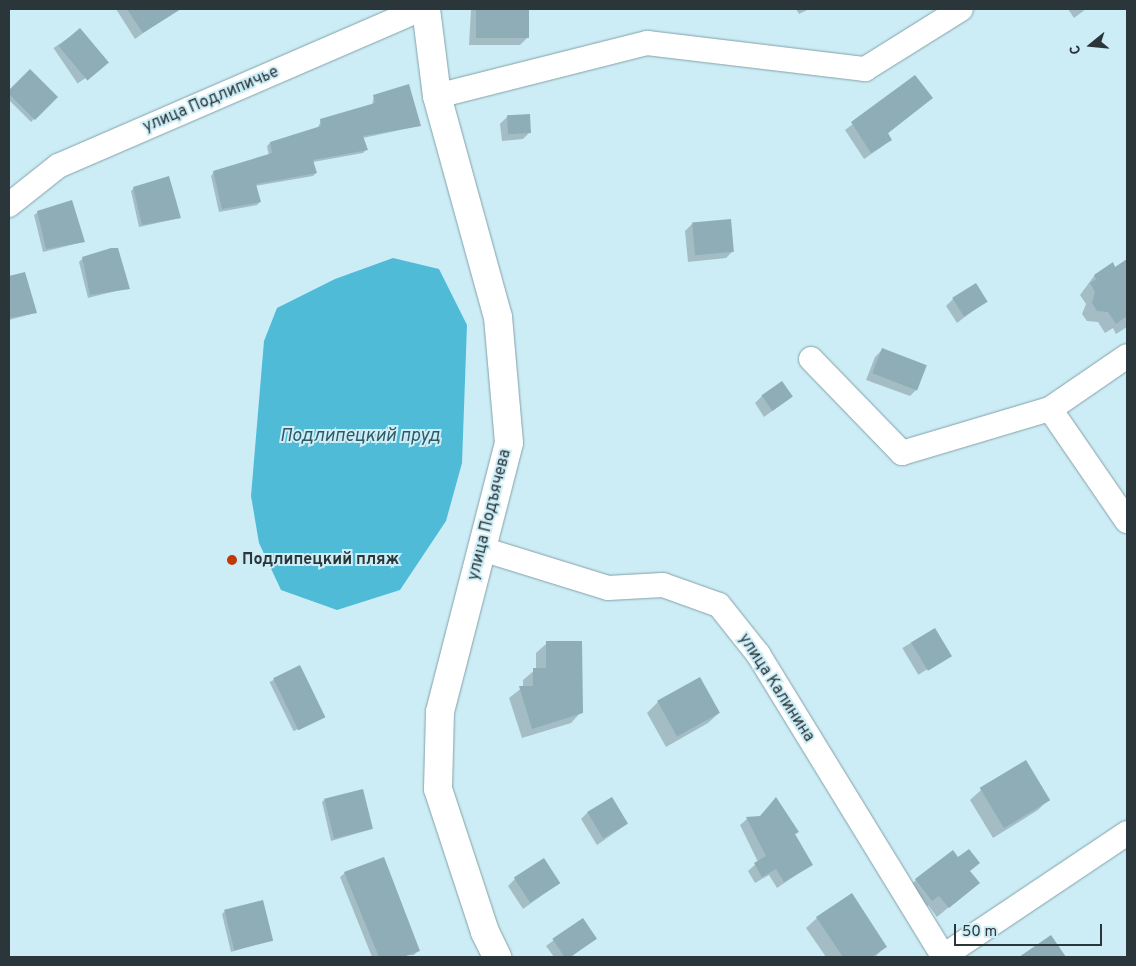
<!DOCTYPE html>
<html>
<head>
<meta charset="utf-8">
<style>
  body { margin:0 }
  #map { position:relative; width:1136px; height:966px; overflow:hidden; background:#cdedf6; font-family:Overpass,sans-serif }
  div>[style] { position:absolute }
  .water>* { inset:0; background:#4fbbd7 }
  .shadow>* { inset:0; background:#0003; transform-origin:0 0 }
  .building>* { inset:0; background:#8fadb6; transform-origin:0 0 }
  .roads { filter:drop-shadow(0 0 1px #83a1a9) drop-shadow(0 0 1px #83a1a9) }
  .street>* { height:24px; margin:-12px; padding:0 12px; transform-origin:12px; border-radius:12px; background:#fff }
  .secondary>* { height:28px; margin:-14px; padding:0 14px; transform-origin:14px; border-radius:14px; background:#fff }
  .dots>* { width:14px; height:14px; translate:-50% -50%; box-sizing:border-box; border:2px solid #cdedf6; border-radius:50% }
  span { translate:-50% -50%; white-space:nowrap; text-align:center; line-height:1.15; -webkit-text-stroke:4px #cdedf6; paint-order:stroke }
  .street-label { font-size:16px; color:#2a363a }
  .poi-label { font-size:16px; color:#2a363a; font-weight:700 }
  .left { translate:0 -50%; text-align:left }
  .water-label { font-size:18px; color:#2b5965; font-style:italic }
  .frame { position:absolute; inset:0; border:10px solid #2a363a; pointer-events:none }
  .north { position:absolute; left:1066px; top:20px; width:50px; height:50px; -webkit-text-stroke:4px #cdedf6; paint-order:stroke; rotate:253deg; font-size:14px; font-weight:700; line-height:20px; text-align:center; color:#2a363a }
  .north::after { content:''; display:block; margin:auto; width:18px; height:22px; background:#2a363a; clip-path:polygon(50% 0,100% 100%,50% 72%,0 100%) }
  .scale { position:absolute; left:954px; top:924px; width:148px; height:22px; box-sizing:border-box; border:2px solid #2a363a; border-top:0; padding-left:6px; font-size:15px; line-height:18px; white-space:nowrap; color:#2a363a; -webkit-text-stroke:4px #cdedf6; paint-order:stroke }
</style>
</head>
<body>
<div id="map">
  <div class="water">
    <div style="clip-path:polygon(393px 258px,439px 269px,467px 325px,462px 463px,446px 521px,400px 590px,337px 610px,281px 590px,259px 543px,251px 496px,264px 341px,277px 308px,335px 279px)"></div>
  </div>
  <div class="shadow">
    <div style="clip-path:polygon(116px 9px,160px 9px,165px 17px,135px 39px)"></div>
    <div style="clip-path:polygon(471px 9px,528px 9px,527px 38px,520px 45px,469px 45px)"></div>
    <div style="clip-path:polygon(796px 9px,809px 9px,799px 14px)"></div>
    <div style="clip-path:polygon(1068px 9px,1086px 9px,1074px 18px)"></div>
    <div style="left:80px;top:30px;width:43px;height:32px;rotate:56deg"></div>
    <div style="clip-path:polygon(30px 71px,56px 97px,31px 122px,9px 100px,9px 92px)"></div>
    <div style="clip-path:polygon(915px 77px,932px 98px,887px 134px,890px 140px,883px 146px,864px 159px,845px 130px)"></div>
    <div style="clip-path:polygon(374px 96px,419px 126px,363px 138px,366px 150px,363px 153px,313px 162px,316px 173px,313px 176px,255px 186px,260px 202px,257px 205px,219px 212px,211px 176px,214px 172px,269px 156px,267px 146px,270px 143px,318px 128px,321px 120px,372px 105px)"></div>
    <div style="clip-path:polygon(507px 117px,530px 132px,523px 139px,502px 141px,500px 124px)"></div>
    <div style="clip-path:polygon(134px 188px,180px 218px,139px 227px,131px 191px)"></div>
    <div style="clip-path:polygon(38px 212px,83px 242px,43px 252px,34px 215px)"></div>
    <div style="clip-path:polygon(692px 224px,733px 251px,726px 258px,688px 262px,685px 231px)"></div>
    <div style="clip-path:polygon(83px 258px,128px 288px,88px 298px,79px 262px)"></div>
    <div style="clip-path:polygon(1112px 264px,1115px 268px,1122px 264px,1127px 272px,1127px 327px,1116px 334px,1113px 328px,1105px 333px,1098px 322px,1087px 321px,1082px 314px,1086px 304px,1080px 295px,1094px 276px)"></div>
    <div style="clip-path:polygon(24px 273px,35px 313px,9px 320px,9px 278px)"></div>
    <div style="clip-path:polygon(953px 299px,986px 301px,957px 323px,946px 306px)"></div>
    <div style="clip-path:polygon(882px 350px,917px 389px,910px 396px,866px 380px,875px 357px)"></div>
    <div style="clip-path:polygon(762px 396px,791px 397px,764px 417px,755px 403px)"></div>
    <div style="left:934px;top:629px;width:31px;height:37px;rotate:59deg"></div>
    <div style="clip-path:polygon(547px 643px,581px 712px,571px 723px,522px 738px,509px 698px,523px 687px,523px 680px,536px 669px,536px 653px)"></div>
    <div style="left:300px;top:667px;width:55px;height:34px;rotate:64deg"></div>
    <div style="clip-path:polygon(699px 679px,719px 713px,708px 723px,666px 747px,647px 713px,658px 702px)"></div>
    <div style="clip-path:polygon(981px 790px,1049px 799px,1038px 810px,993px 838px,970px 800px)"></div>
    <div style="clip-path:polygon(325px 799px,372px 829px,331px 841px,322px 802px)"></div>
    <div style="clip-path:polygon(588px 812px,627px 824px,597px 845px,581px 819px)"></div>
    <div style="clip-path:polygon(759px 817px,798px 832px,794px 835px,811px 865px,777px 888px,769px 875px,755px 883px,748px 871px,758px 862px,740px 825px,747px 819px)"></div>
    <div style="clip-path:polygon(969px 872px,978px 883px,937px 917px,928px 905px,921px 911px,906px 890px,916px 880px)"></div>
    <div style="clip-path:polygon(345px 873px,418px 951px,414px 955px,372px 957px,340px 877px)"></div>
    <div style="clip-path:polygon(515px 879px,559px 883px,523px 909px,508px 886px)"></div>
    <div style="clip-path:polygon(225px 911px,271px 940px,231px 952px,222px 914px)"></div>
    <div style="clip-path:polygon(817px 918px,886px 946px,875px 957px,826px 957px,806px 928px)"></div>
    <div style="clip-path:polygon(582px 919px,595px 939px,571px 957px,554px 957px,546px 946px)"></div>
  </div>
  <div class="building">
    <div style="clip-path:polygon(127px 9px,181px 9px,143px 33px)"></div>
    <div style="left:476px;top:9px;width:53px;height:29px"></div>
    <div style="left:80px;top:28px;width:45px;height:28px;rotate:50deg"></div>
    <div style="clip-path:polygon(30px 69px,58px 97px,35px 120px,9px 94px,9px 90px)"></div>
    <div style="clip-path:polygon(915px 75px,933px 98px,888px 133px,892px 140px,871px 153px,851px 122px)"></div>
    <div style="clip-path:polygon(409px 84px,421px 126px,363px 136px,368px 150px,313px 160px,317px 173px,256px 184px,261px 202px,222px 209px,213px 171px,272px 153px,270px 142px,321px 126px,320px 119px,375px 103px,373px 95px)"></div>
    <div style="left:530px;top:114px;width:19px;height:23px;rotate:87deg"></div>
    <div style="clip-path:polygon(169px 176px,181px 218px,142px 225px,133px 187px)"></div>
    <div style="clip-path:polygon(72px 200px,85px 242px,46px 249px,37px 211px)"></div>
    <div style="left:731px;top:219px;width:33px;height:39px;rotate:85deg"></div>
    <div style="clip-path:polygon(111px 248px,118px 248px,130px 289px,90px 295px,82px 257px)"></div>
    <div style="clip-path:polygon(1127px 259px,1127px 316px,1116px 324px,1108px 312px,1097px 311px,1092px 303px,1095px 292px,1090px 283px,1096px 279px,1094px 275px,1113px 262px,1115px 267px)"></div>
    <div style="clip-path:polygon(25px 272px,37px 313px,9px 318px,9px 276px)"></div>
    <div style="left:976px;top:283px;width:22px;height:28px;rotate:58deg"></div>
    <div style="left:882px;top:348px;width:48px;height:27px;rotate:21deg"></div>
    <div style="left:782px;top:381px;width:19px;height:25px;rotate:55deg"></div>
    <div style="left:935px;top:628px;width:33px;height:28px;rotate:59deg"></div>
    <div style="clip-path:polygon(546px 641px,582px 641px,583px 713px,532px 729px,519px 686px,533px 686px,533px 668px,546px 668px)"></div>
    <div style="left:300px;top:665px;width:58px;height:30px;rotate:64deg"></div>
    <div style="left:700px;top:677px;width:41px;height:49px;rotate:61deg"></div>
    <div style="left:1026px;top:760px;width:47px;height:54px;rotate:59deg"></div>
    <div style="left:363px;top:789px;width:41px;height:40px;rotate:76deg"></div>
    <div style="left:612px;top:797px;width:31px;height:29px;rotate:59deg"></div>
    <div style="clip-path:polygon(776px 797px,799px 832px,795px 834px,813px 865px,784px 882px,776px 869px,762px 877px,754px 863px,766px 856px,746px 817px,760px 816px)"></div>
    <div style="clip-path:polygon(969px 849px,980px 863px,970px 871px,980px 883px,949px 908px,939px 896px,932px 901px,915px 879px,953px 850px,958px 857px)"></div>
    <div style="clip-path:polygon(384px 857px,420px 951px,403px 957px,379px 957px,344px 872px)"></div>
    <div style="left:544px;top:858px;width:30px;height:36px;rotate:57deg"></div>
    <div style="clip-path:polygon(852px 893px,887px 947px,871px 957px,843px 957px,816px 917px)"></div>
    <div style="left:263px;top:900px;width:42px;height:40px;rotate:76deg"></div>
    <div style="left:583px;top:918px;width:25px;height:37px;rotate:56deg"></div>
    <div style="clip-path:polygon(1051px 935px,1066px 957px,1019px 957px)"></div>
  </div>
  <div class="roads">
    <div class="street">
      <div style="left:437px;top:96px;width:217px;rotate:-14.2deg"></div>
      <div style="left:647px;top:43px;width:220px;rotate:6.8deg"></div>
      <div style="left:865px;top:69px;width:113px;rotate:-32deg"></div>
      <div style="left:9px;top:205px;width:63px;rotate:-38.5deg"></div>
      <div style="left:58px;top:166px;width:395px;rotate:-23.4deg"></div>
      <div style="left:811px;top:359px;width:131px;rotate:45.9deg"></div>
      <div style="left:902px;top:453px;width:154px;rotate:-16.6deg"></div>
      <div style="left:1050px;top:409px;width:93px;rotate:-34.5deg"></div>
      <div style="left:1050px;top:409px;width:136px;rotate:55.5deg"></div>
      <div style="left:482px;top:549px;width:132px;rotate:17.2deg"></div>
      <div style="left:608px;top:588px;width:55px;rotate:-3.1deg"></div>
      <div style="left:663px;top:585px;width:59px;rotate:19.7deg"></div>
      <div style="left:719px;top:605px;width:63px;rotate:51.5deg"></div>
      <div style="left:758px;top:654px;width:356px;rotate:58.5deg"></div>
      <div style="left:942px;top:957px;width:223px;rotate:-33.8deg"></div>
    </div>
    <div class="secondary">
      <div style="left:426px;top:9px;width:88px;rotate:82.8deg"></div>
      <div style="left:437px;top:96px;width:229px;rotate:74.6deg"></div>
      <div style="left:498px;top:317px;width:126px;rotate:85deg"></div>
      <div style="left:509px;top:443px;width:278px;rotate:104.4deg"></div>
      <div style="left:440px;top:712px;width:77px;rotate:91.5deg"></div>
      <div style="left:438px;top:789px;width:151px;rotate:71.8deg"></div>
      <div style="left:485px;top:932px;width:28px;rotate:64deg"></div>
    </div>
  </div>
  <div class="dots">
    <div style="left:232px;top:560px;background:#c13900"></div>
  </div>
  <div class="street-label">
    <span style="left:211px;top:100px;rotate:-23deg">улица Подлипичье</span>
    <span style="left:490px;top:515px;rotate:-76deg">улица Подъячева</span>
    <span style="left:776px;top:688px;rotate:57deg">улица Калинина</span>
  </div>
  <div class="poi-label">
    <span class="left" style="left:242px;top:560px">Подлипецкий пляж</span>
  </div>
  <div class="water-label">
    <span style="left:360px;top:437px">Подлипецкий пруд</span>
  </div>
  <div class="frame"></div>
  <div class="north">С</div>
  <div class="scale">50 m</div>
</div>
</body>
</html>
